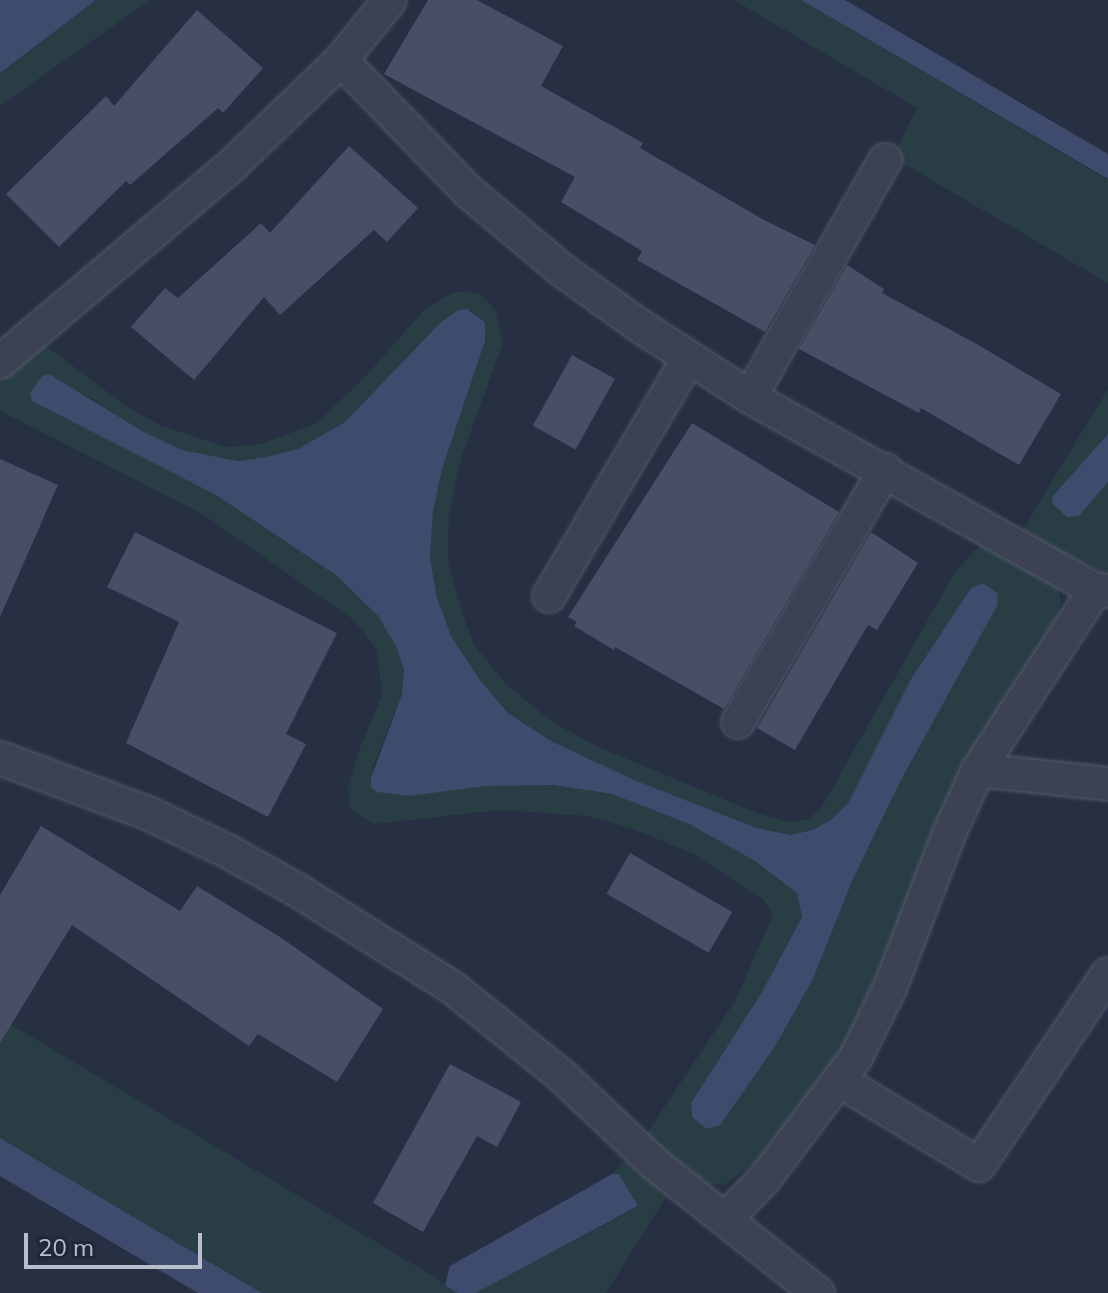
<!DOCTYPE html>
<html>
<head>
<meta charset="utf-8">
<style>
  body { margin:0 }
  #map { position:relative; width:1108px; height:1293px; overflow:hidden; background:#272f43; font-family:Mulish,sans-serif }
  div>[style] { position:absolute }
  .green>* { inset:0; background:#293d44 }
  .water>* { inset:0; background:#3e4b6c }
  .building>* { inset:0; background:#464f65; transform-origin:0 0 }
  .roads { filter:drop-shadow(0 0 2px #545a6a) drop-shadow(0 0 2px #545a6a) }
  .lane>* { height:32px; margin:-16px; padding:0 16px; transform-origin:16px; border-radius:16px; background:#3c4253 }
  span { translate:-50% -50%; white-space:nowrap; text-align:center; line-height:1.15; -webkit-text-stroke:8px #202738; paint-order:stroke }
  .scale { position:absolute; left:24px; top:1233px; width:178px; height:36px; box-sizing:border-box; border:4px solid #b9becc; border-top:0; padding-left:10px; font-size:24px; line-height:28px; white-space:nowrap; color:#b9becc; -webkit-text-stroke:6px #202738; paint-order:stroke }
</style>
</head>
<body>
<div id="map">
  <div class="green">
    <div style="clip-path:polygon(96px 0,150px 0,0 106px,0 73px)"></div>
    <div style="clip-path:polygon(734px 0,801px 0,1108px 180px,1108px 283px,892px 157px,917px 108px)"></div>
    <div style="clip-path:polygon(evenodd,468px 291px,481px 295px,495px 309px,503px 342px,462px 456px,449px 513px,448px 562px,463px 616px,474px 645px,506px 684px,554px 723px,596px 746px,757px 813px,786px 822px,808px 819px,820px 810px,955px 572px,983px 543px,1057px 584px,1061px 602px,1058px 615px,950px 795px,898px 927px,845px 1045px,811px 1098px,752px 1165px,726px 1184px,709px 1185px,689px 1175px,643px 1139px,735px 1001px,773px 915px,764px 900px,694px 854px,633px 829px,588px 816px,499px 810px,374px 824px,350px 809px,348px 788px,357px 755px,382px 695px,377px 650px,362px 630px,350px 617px,199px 512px,0 411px,0 382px,41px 342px,126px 406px,160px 425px,227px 447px,260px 444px,315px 424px,364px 378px,425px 309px,454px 292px,468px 291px,458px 310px,473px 312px,484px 322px,485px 341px,442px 469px,433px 512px,430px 559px,437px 598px,451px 636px,480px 680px,508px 713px,551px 741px,634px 780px,757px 828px,791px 835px,812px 830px,831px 820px,848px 803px,911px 679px,971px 588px,997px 606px,900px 782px,853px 879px,813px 979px,691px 1103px,762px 992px,802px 917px,798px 893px,755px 861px,689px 824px,612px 794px,553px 785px,371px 787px,374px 765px,402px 694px,404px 670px,396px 646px,378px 616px,337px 576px,216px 495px,33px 401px,87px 396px,144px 432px,182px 450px,238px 461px,266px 457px,298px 449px,345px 422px,440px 323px,458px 310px)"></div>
    <div style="clip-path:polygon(1108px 389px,1108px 434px,1100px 441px,1079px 516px,1108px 482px,1108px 575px,1021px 533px)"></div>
    <div style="clip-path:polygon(0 1018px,433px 1276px,457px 1293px,262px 1293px,0 1138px)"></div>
    <div style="clip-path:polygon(627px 1159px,667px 1195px,606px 1293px,476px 1293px,638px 1207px,619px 1174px,612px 1174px)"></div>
  </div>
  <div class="water">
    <div style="clip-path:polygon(0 0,96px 0,0 73px)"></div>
    <div style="clip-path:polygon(801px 0,845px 0,1108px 154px,1108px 179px)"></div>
    <div style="clip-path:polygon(467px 309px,485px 322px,485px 341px,442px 469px,433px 512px,430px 558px,437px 598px,451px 636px,480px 680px,508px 713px,551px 741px,634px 780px,757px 828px,791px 835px,812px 830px,831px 820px,848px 803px,911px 679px,971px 588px,983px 583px,998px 594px,997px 606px,900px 782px,853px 879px,813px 979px,774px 1048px,720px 1125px,707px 1129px,692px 1117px,691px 1103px,762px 992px,802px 917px,797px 893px,755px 861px,689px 824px,612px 794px,553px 785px,485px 786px,409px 796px,377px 792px,371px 787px,371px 778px,402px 694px,404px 670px,396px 646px,378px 616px,337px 576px,216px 495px,32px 401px,30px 393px,42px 376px,49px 374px,144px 432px,182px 450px,238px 461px,266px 457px,298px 449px,345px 422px,440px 323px,458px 310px)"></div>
    <div style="clip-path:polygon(1108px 434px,1108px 482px,1079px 516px,1067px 517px,1052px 503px,1053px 496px)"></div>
    <div style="clip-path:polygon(0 1138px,262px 1293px,198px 1293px,0 1176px)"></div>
    <div style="clip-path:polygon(612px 1174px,619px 1174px,638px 1206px,476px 1293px,457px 1293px,445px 1285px,450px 1266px)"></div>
  </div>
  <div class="building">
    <div style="clip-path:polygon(428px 0,477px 0,563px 46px,541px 86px,643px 143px,640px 148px,764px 220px,815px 245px,765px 332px,637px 260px,642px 251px,561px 202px,575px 177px,384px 74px)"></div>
    <div style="clip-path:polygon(197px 10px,263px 68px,223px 113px,218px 108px,130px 185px,126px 181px,59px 247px,6px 194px,106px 96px,114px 106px)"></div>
    <div style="clip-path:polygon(349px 146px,418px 208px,387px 242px,374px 230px,280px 315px,264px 297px,194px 380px,131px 327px,165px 288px,178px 298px,261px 223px,270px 233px)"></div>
    <div style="clip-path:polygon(847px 265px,884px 289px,882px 293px,973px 342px,1061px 394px,1019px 465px,921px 408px,919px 413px,799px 349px)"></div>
    <div style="left:572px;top:355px;width:49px;height:81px;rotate:29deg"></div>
    <div style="clip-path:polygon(692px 423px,839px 512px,724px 709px,615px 647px,614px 650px,574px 626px,577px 622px,568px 617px)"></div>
    <div style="clip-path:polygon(0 459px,58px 485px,0 617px)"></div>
    <div style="clip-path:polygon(135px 532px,337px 633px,286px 734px,306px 744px,268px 817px,126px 743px,179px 622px,107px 587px)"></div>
    <div style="clip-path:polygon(871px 532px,918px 563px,877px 630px,868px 625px,795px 750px,757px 728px)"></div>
    <div style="clip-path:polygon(41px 826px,180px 911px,197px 886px,280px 937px,383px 1009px,337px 1082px,258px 1034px,249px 1046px,72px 925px,0 1043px,0 895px)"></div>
    <div style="left:630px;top:853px;width:118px;height:47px;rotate:30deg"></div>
    <div style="clip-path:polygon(450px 1064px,521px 1102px,497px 1147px,477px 1136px,423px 1232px,373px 1203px)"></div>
  </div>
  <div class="roads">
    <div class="lane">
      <div style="left:341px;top:60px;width:184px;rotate:45.9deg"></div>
      <div style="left:469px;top:192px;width:121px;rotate:40deg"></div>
      <div style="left:562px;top:270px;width:96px;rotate:35.7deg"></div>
      <div style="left:640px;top:326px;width:131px;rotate:32.8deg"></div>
      <div style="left:750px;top:397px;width:395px;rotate:29.2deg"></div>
      <div style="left:0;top:362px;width:302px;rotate:-40.3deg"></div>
      <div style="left:230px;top:167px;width:154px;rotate:-43.9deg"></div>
      <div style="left:341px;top:60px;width:77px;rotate:-50.8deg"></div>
      <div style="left:750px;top:397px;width:273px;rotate:-60.3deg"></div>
      <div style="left:549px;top:596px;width:275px;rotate:-59.6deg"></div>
      <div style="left:738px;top:722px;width:292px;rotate:-59.7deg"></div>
      <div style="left:0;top:758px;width:160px;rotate:20.5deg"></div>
      <div style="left:150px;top:814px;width:88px;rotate:25.7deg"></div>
      <div style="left:229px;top:852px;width:78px;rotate:29.2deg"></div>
      <div style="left:297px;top:890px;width:184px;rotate:32.1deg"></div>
      <div style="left:453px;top:988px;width:139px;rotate:38.9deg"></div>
      <div style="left:561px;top:1075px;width:129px;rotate:43.4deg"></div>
      <div style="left:655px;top:1164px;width:208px;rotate:38.4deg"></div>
      <div style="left:978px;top:770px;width:131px;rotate:6.1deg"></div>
      <div style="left:840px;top:1081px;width:162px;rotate:31.1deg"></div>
      <div style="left:979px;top:1165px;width:230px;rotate:-56deg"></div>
      <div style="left:726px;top:1219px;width:58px;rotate:-46.4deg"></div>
      <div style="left:766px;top:1177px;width:150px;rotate:-53.1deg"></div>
      <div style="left:856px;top:1057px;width:77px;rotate:-63.8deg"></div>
      <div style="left:890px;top:988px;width:165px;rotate:-69deg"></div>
      <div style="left:949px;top:834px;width:70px;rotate:-65.6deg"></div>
      <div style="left:978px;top:770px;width:215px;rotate:-57deg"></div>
      <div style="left:1095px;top:590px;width:13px;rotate:4deg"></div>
    </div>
  </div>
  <div class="scale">20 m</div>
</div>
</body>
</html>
